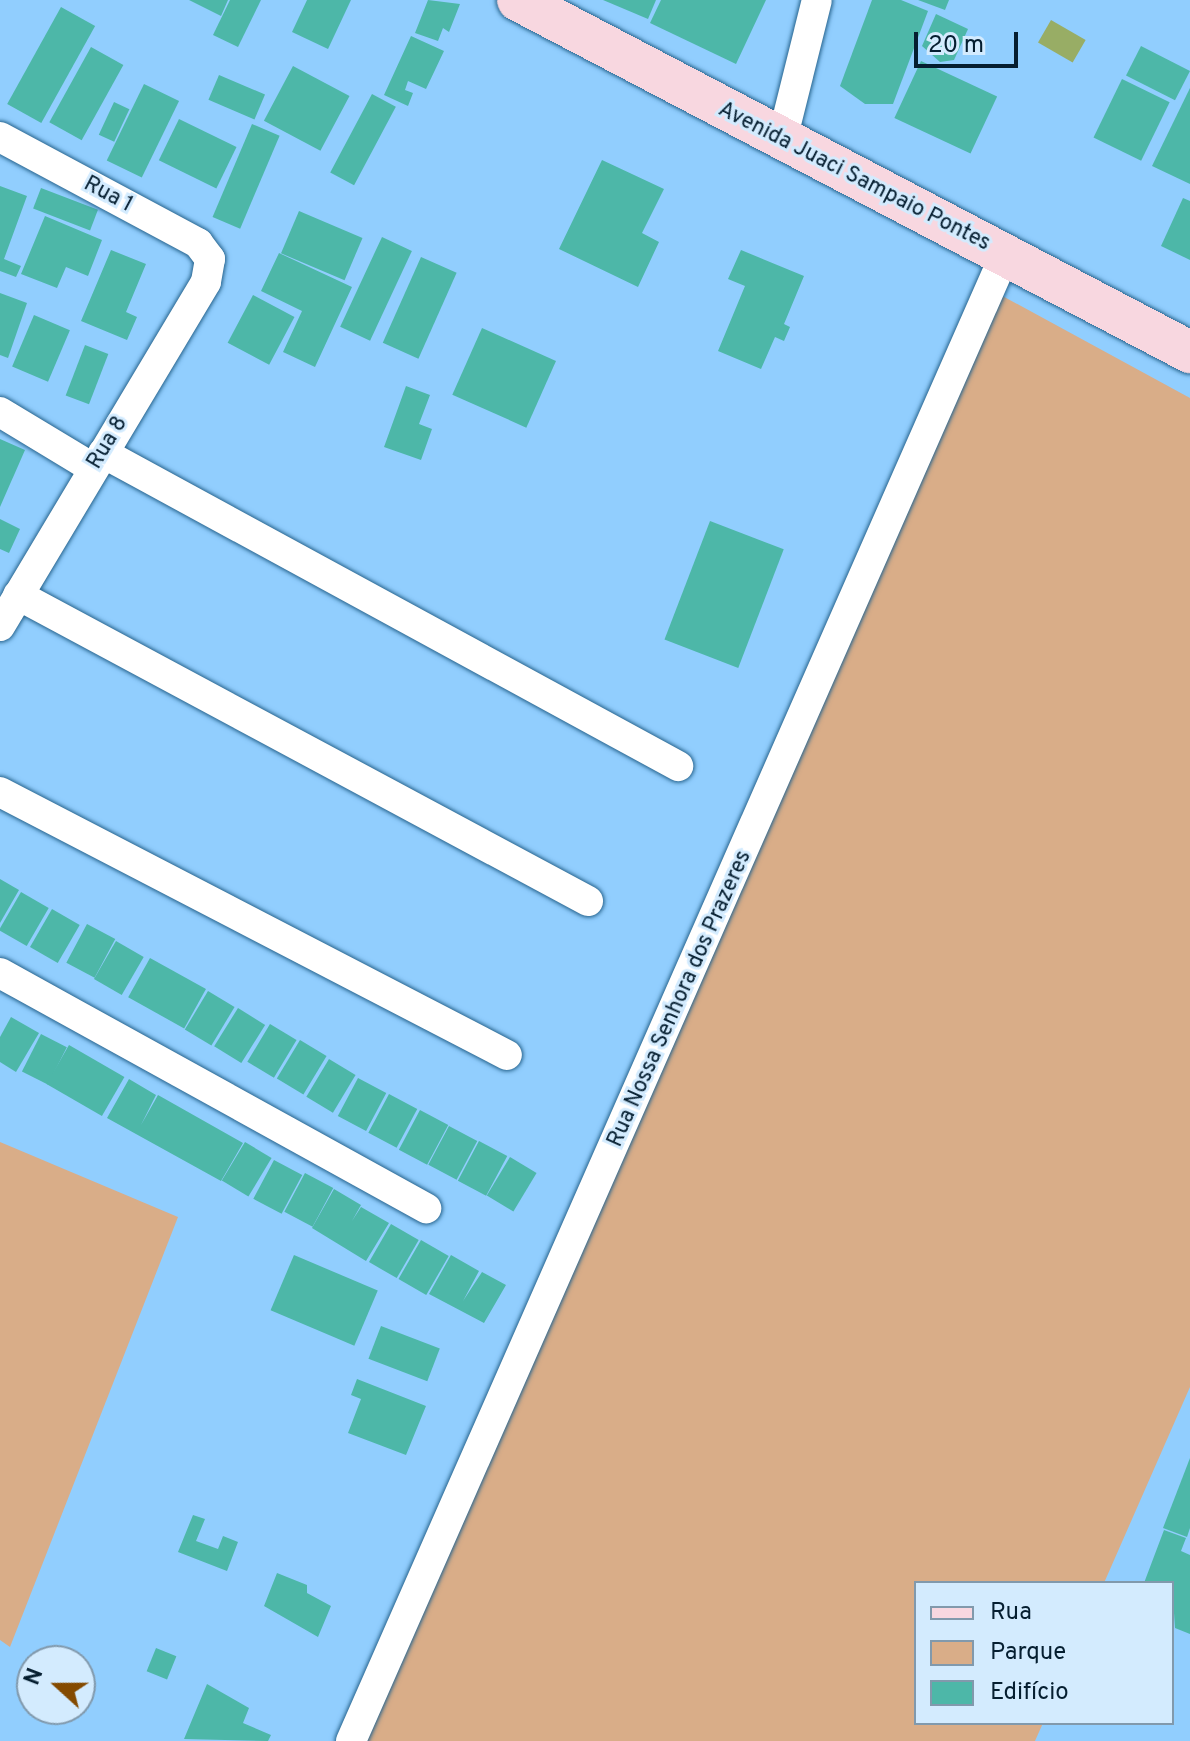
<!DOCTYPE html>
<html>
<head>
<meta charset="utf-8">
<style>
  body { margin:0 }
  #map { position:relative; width:1190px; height:1741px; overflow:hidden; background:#91cefe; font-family:Overpass,sans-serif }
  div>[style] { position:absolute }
  .green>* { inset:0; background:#d9ad88 }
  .water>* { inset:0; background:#98ad65; transform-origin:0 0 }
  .building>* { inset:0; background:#4db7a8; transform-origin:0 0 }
  .roads { filter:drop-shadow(0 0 2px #27648e) drop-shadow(0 0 2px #27648e) }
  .street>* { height:30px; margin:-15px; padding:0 15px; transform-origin:15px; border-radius:15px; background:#fff }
  .secondary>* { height:42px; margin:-21px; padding:0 21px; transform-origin:21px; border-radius:21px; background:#f8d7e0 }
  span { translate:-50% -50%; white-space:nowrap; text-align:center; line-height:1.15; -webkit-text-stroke:6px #d3ebfe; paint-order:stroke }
  .street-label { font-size:22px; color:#051e30 }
  .legend { position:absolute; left:914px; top:1581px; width:260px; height:144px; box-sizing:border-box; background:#d3ebfe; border:2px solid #8199ac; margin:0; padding:10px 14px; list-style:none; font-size:24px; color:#051e30 }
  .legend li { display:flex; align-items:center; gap:16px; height:40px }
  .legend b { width:40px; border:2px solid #8199ac }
  .north { position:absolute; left:16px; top:1645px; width:80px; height:80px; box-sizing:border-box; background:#d3ebfe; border:2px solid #8199ac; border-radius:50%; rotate:291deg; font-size:22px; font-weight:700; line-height:32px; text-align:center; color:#051e30 }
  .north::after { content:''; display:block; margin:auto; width:28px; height:36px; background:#844a00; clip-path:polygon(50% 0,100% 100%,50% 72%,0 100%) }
  .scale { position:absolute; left:914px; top:32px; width:104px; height:36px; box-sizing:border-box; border:4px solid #051e30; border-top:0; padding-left:10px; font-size:24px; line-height:28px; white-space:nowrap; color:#051e30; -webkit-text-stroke:6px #d3ebfe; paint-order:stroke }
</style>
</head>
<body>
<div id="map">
  <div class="green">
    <div style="clip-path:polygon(997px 293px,1190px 398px,1190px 1387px,1104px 1583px,916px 1583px,916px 1723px,1043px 1723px,1035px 1741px,356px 1741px)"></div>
    <div style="clip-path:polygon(0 1142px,178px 1217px,10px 1647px,0 1640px)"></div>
  </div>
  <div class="water">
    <div style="left:1051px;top:20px;width:40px;height:26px;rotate:30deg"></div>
  </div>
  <div class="building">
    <div style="clip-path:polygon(189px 0,228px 0,221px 16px)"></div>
    <div style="clip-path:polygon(230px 0,261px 0,238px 47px,213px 35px)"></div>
    <div style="clip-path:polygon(307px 0,351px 0,328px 49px,292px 32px)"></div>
    <div style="clip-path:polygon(428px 0,460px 4px,449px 32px,443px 28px,438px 41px,415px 33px)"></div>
    <div style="clip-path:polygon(603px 0,656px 0,648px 19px)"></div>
    <div style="clip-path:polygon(661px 0,766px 0,736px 64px,650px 23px)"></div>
    <div style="clip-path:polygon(872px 0,901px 0,928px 11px,893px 104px,865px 104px,840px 86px)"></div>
    <div style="clip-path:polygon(918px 0,949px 0,945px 10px)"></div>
    <div style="left:61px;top:7px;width:39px;height:111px;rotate:29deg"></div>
    <div style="clip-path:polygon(936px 14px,968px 29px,954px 60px,940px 62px,922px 46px)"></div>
    <div style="clip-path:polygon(411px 36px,444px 51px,426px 89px,408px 81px,405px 90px,413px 93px,408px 106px,384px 95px)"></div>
    <div style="left:1141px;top:46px;width:55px;height:33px;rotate:27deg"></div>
    <div style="left:91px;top:47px;width:37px;height:86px;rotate:29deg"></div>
    <div style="left:921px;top:61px;width:84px;height:63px;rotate:25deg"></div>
    <div style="left:293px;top:66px;width:64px;height:62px;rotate:28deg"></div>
    <div style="left:219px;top:75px;width:50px;height:27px;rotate:23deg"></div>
    <div style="left:1122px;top:79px;width:53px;height:65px;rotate:26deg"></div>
    <div style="left:144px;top:84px;width:39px;height:85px;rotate:26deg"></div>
    <div style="clip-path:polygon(1190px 88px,1190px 184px,1152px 166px)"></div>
    <div style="left:372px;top:94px;width:27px;height:89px;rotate:28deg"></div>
    <div style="left:114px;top:102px;width:17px;height:36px;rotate:25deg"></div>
    <div style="left:179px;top:119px;width:64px;height:46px;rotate:26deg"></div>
    <div style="left:252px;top:124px;width:30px;height:101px;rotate:23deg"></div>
    <div style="clip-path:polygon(602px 160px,664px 189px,642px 233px,659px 242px,638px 287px,559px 249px)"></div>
    <div style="clip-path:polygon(0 186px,27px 196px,4px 259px,21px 266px,16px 277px,0 271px)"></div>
    <div style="left:41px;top:188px;width:61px;height:22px;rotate:21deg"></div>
    <div style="clip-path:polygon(1183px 198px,1190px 201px,1190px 260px,1161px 246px)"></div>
    <div style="left:299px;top:211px;width:69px;height:46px;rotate:23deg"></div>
    <div style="clip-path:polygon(45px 216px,102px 240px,88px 276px,66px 267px,57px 288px,21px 274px)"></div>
    <div style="left:382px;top:237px;width:33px;height:99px;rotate:25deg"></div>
    <div style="clip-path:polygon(111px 250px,146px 264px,126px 312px,137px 317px,127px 340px,81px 321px)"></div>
    <div style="clip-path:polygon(741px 250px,804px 276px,784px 324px,790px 327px,784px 341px,775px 337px,761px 369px,718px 351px,745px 286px,728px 279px)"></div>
    <div style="clip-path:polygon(279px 253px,352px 287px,315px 367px,283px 352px,302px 311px,261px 291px)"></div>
    <div style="left:421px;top:257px;width:39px;height:94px;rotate:24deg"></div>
    <div style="clip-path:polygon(0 293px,27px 303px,8px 358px,0 355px)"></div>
    <div style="left:253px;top:295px;width:47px;height:54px;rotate:28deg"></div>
    <div style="left:34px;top:315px;width:39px;height:56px;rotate:23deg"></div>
    <div style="left:482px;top:328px;width:81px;height:73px;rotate:24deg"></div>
    <div style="left:85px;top:345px;width:25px;height:54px;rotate:21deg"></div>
    <div style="clip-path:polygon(406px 386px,430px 395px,419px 424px,432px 429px,421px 460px,384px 447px)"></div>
    <div style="clip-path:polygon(0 439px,25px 450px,0 507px)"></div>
    <div style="clip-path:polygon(0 519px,20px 529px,9px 553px,0 549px)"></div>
    <div style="left:710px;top:521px;width:79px;height:127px;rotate:21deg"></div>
    <div style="clip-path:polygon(0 879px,19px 890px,0 923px)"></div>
    <div style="left:21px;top:892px;width:32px;height:44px;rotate:30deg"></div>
    <div style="left:52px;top:909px;width:32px;height:44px;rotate:30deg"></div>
    <div style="left:87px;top:924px;width:32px;height:44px;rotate:28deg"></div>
    <div style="left:116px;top:941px;width:32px;height:44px;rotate:30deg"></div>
    <div style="left:150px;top:958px;width:64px;height:45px;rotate:29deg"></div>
    <div style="left:208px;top:991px;width:31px;height:45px;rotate:31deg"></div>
    <div style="left:238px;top:1008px;width:32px;height:45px;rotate:32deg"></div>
    <div style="clip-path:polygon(11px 1017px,39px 1033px,16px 1072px,0 1062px,0 1037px)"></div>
    <div style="left:270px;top:1024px;width:31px;height:44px;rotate:31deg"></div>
    <div style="left:41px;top:1034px;width:29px;height:42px;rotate:27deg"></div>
    <div style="left:300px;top:1040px;width:31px;height:45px;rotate:31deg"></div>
    <div style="left:69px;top:1045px;width:64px;height:45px;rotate:30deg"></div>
    <div style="left:329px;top:1059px;width:31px;height:44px;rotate:31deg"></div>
    <div style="left:358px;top:1078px;width:32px;height:43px;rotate:28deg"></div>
    <div style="clip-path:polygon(129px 1079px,156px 1095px,141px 1125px,158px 1095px,243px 1143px,221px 1181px,107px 1118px)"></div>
    <div style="left:389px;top:1094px;width:32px;height:44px;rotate:28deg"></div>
    <div style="left:420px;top:1110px;width:32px;height:45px;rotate:28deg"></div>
    <div style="left:449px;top:1126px;width:32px;height:44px;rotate:28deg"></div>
    <div style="left:479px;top:1141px;width:32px;height:45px;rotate:28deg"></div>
    <div style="left:245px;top:1142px;width:31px;height:45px;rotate:31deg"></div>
    <div style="left:510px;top:1157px;width:31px;height:45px;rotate:31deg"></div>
    <div style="left:274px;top:1160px;width:32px;height:44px;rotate:28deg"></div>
    <div style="left:305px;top:1173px;width:32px;height:44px;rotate:28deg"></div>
    <div style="clip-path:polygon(334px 1189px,361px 1205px,352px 1221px,361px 1207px,389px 1223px,366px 1261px,312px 1228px)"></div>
    <div style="left:391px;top:1224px;width:32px;height:44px;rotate:30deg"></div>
    <div style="left:421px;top:1240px;width:32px;height:45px;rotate:30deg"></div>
    <div style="left:294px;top:1255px;width:91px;height:60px;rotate:23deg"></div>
    <div style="clip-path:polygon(451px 1255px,479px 1271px,463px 1301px,482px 1272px,506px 1285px,484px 1323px,429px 1294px)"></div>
    <div style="left:381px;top:1326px;width:63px;height:35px;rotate:21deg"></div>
    <div style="clip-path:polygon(357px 1379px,426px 1406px,406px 1455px,348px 1433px,361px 1399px,351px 1395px)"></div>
    <div style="clip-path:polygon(1190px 1458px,1190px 1528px,1187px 1537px,1163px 1528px)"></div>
    <div style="clip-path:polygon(193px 1515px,205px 1519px,196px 1541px,218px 1549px,223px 1536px,238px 1542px,227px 1571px,178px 1552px)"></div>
    <div style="clip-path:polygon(1164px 1530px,1186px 1538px,1181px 1551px,1190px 1555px,1190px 1634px,1175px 1628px,1172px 1583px,1144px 1583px)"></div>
    <div style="clip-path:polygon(277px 1573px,307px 1585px,307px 1593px,331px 1606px,318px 1637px,264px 1606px)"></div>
    <div style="left:156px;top:1648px;width:22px;height:25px;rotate:22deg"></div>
    <div style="clip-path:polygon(207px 1684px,249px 1708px,243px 1723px,271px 1735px,268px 1741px,184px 1739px)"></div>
  </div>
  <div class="roads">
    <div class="street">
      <div style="left:0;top:137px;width:225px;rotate:28.2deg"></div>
      <div style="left:198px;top:243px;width:20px;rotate:53deg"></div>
      <div style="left:210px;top:259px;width:23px;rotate:100deg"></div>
      <div style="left:206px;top:282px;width:401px;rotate:120.9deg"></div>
      <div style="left:782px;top:140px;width:144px;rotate:-76deg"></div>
      <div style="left:0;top:412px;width:109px;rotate:31.1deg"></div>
      <div style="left:103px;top:453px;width:655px;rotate:28.56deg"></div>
      <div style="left:18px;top:595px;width:647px;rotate:28.23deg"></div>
      <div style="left:0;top:792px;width:571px;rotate:27.42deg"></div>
      <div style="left:0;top:973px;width:487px;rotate:28.9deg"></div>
      <div style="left:351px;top:1741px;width:1624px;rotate:-66.25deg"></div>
    </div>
    <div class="secondary">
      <div style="left:518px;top:0;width:759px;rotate:27.65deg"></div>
    </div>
  </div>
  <div class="street-label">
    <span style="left:854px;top:177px;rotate:27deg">Avenida Juaci Sampaio Pontes</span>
    <span style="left:108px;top:195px;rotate:28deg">Rua 1</span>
    <span style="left:108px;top:443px;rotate:-59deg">Rua 8</span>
    <span style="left:680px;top:999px;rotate:-66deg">Rua Nossa Senhora dos Prazeres</span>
  </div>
  <ul class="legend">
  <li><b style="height:10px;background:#f8d7e0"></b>Rua</li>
  <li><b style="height:22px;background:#d9ad88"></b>Parque</li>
  <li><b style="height:22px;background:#4db7a8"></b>Edifício</li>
  </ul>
  <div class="north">N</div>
  <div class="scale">20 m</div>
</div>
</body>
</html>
